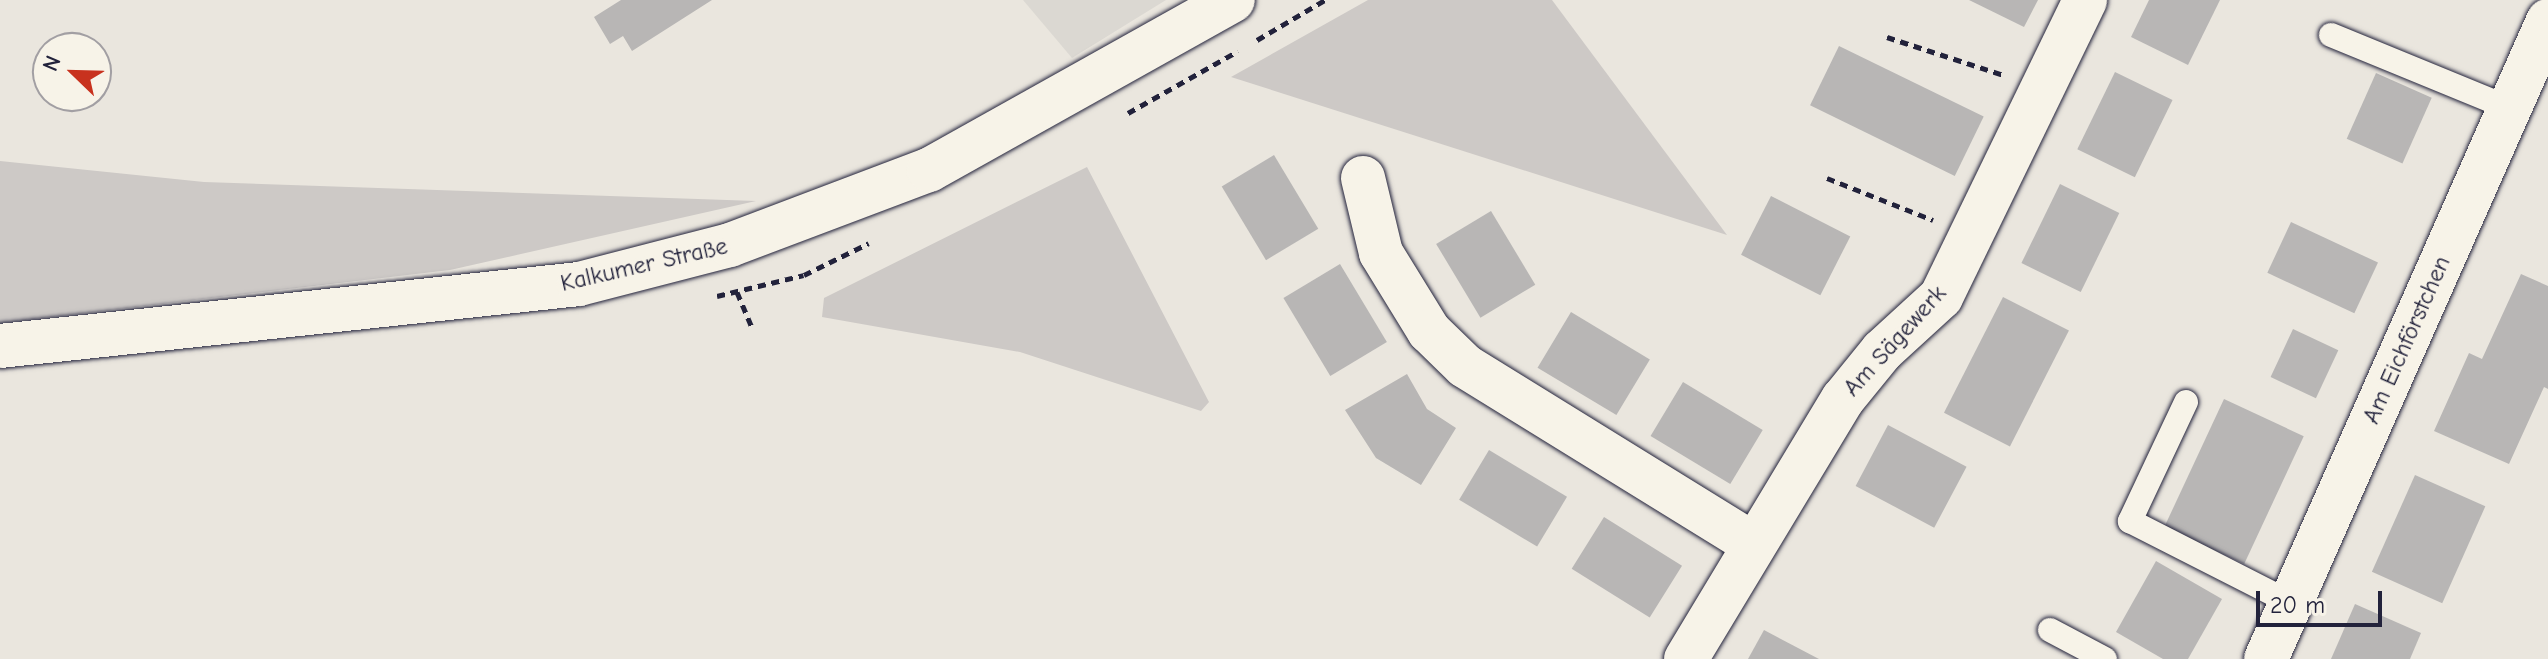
<!DOCTYPE html>
<html>
<head>
<meta charset="utf-8">
<style>
  body { margin:0 }
  #map { position:relative; width:2548px; height:659px; overflow:hidden; background:#eae6de; font-family:"Comic Neue",sans-serif }
  div>[style] { position:absolute }
  .built>* { inset:0; background:#dbd8d2 }
  .green>* { inset:0; background:#cdc9c6 }
  .building>* { inset:0; background:#b8b6b5; transform-origin:0 0 }
  .path>* { height:5px; margin-top:-2.5px; transform-origin:0; background:repeating-linear-gradient(90deg,#22223b 0 8px,transparent 0 14px) }
  .roads { filter:drop-shadow(0 0 2px #22223b) drop-shadow(0 0 2px #22223b) }
  .service>* { height:24px; margin:-12px; padding:0 12px; transform-origin:12px; border-radius:12px; background:#f7f3e8 }
  .minor>* { height:44px; margin:-22px; padding:0 22px; transform-origin:22px; border-radius:22px; background:#f7f3e8 }
  .secondary>* { height:44px; margin:-22px; padding:0 22px; transform-origin:22px; border-radius:22px; background:#f7f3e8 }
  span { translate:-50% -50%; white-space:nowrap; text-align:center; line-height:1.15; -webkit-text-stroke:6px #f7f3e8; paint-order:stroke }
  .street-label { font-size:24px; color:#22223b }
  .north { position:absolute; left:32px; top:32px; width:80px; height:80px; box-sizing:border-box; background:#f7f3e8; border:2px solid #a29fa3; border-radius:50%; rotate:293deg; font-size:22px; font-weight:700; line-height:32px; text-align:center; color:#22223b }
  .north::after { content:''; display:block; margin:auto; width:28px; height:36px; background:#c8321e; clip-path:polygon(50% 0,100% 100%,50% 72%,0 100%) }
  .scale { position:absolute; left:2256px; top:591px; width:126px; height:36px; box-sizing:border-box; border:4px solid #22223b; border-top:0; padding-left:10px; font-size:24px; line-height:28px; white-space:nowrap; color:#22223b; -webkit-text-stroke:6px #f7f3e8; paint-order:stroke }
</style>
</head>
<body>
<div id="map">
  <div class="built">
    <div style="clip-path:polygon(1023px 0,1166px 0,1072px 58px)"></div>
  </div>
  <div class="green">
    <div style="clip-path:polygon(1368px 0,1552px 0,1727px 235px,1231px 77px)"></div>
    <div style="clip-path:polygon(0 161px,204px 182px,756px 201px,450px 270px,0 323px)"></div>
    <div style="clip-path:polygon(1087px 167px,1209px 402px,1201px 411px,1020px 352px,822px 317px,824px 298px)"></div>
  </div>
  <div class="building">
    <div style="clip-path:polygon(621px 0,712px 0,632px 51px,623px 36px,610px 44px,594px 17px)"></div>
    <div style="clip-path:polygon(1969px 0,2038px 0,2024px 27px)"></div>
    <div style="clip-path:polygon(2149px 0,2220px 0,2188px 65px,2131px 37px)"></div>
    <div style="left:1839px;top:46px;width:161px;height:66px;rotate:26deg"></div>
    <div style="left:2115px;top:72px;width:64px;height:86px;rotate:26deg"></div>
    <div style="left:2376px;top:73px;width:61px;height:72px;rotate:24deg"></div>
    <div style="left:1274px;top:155px;width:86px;height:61px;rotate:59deg"></div>
    <div style="left:2060px;top:184px;width:66px;height:88px;rotate:26deg"></div>
    <div style="left:1771px;top:196px;width:89px;height:66px;rotate:27deg"></div>
    <div style="left:1491px;top:211px;width:86px;height:64px;rotate:59deg"></div>
    <div style="left:2291px;top:222px;width:96px;height:56px;rotate:25deg"></div>
    <div style="left:1340px;top:264px;width:91px;height:66px;rotate:59deg"></div>
    <div style="clip-path:polygon(2521px 274px,2548px 286px,2548px 389px,2544px 387px,2509px 464px,2434px 431px,2469px 353px,2482px 359px)"></div>
    <div style="left:2003px;top:297px;width:74px;height:130px;rotate:27deg"></div>
    <div style="left:1571px;top:312px;width:92px;height:65px;rotate:31deg"></div>
    <div style="left:2293px;top:329px;width:50px;height:53px;rotate:25deg"></div>
    <div style="clip-path:polygon(1407px 374px,1427px 409px,1456px 428px,1421px 485px,1376px 458px,1345px 410px)"></div>
    <div style="left:1683px;top:382px;width:93px;height:63px;rotate:31deg"></div>
    <div style="left:2224px;top:399px;width:88px;height:141px;rotate:25deg"></div>
    <div style="left:1888px;top:425px;width:89px;height:69px;rotate:28deg"></div>
    <div style="left:1489px;top:450px;width:91px;height:58px;rotate:31deg"></div>
    <div style="left:2415px;top:475px;width:77px;height:106px;rotate:24deg"></div>
    <div style="left:1604px;top:517px;width:92px;height:61px;rotate:32deg"></div>
    <div style="clip-path:polygon(2156px 561px,2222px 599px,2188px 659px,2163px 659px,2116px 632px)"></div>
    <div style="clip-path:polygon(2355px 604px,2421px 633px,2410px 659px,2331px 659px)"></div>
    <div style="clip-path:polygon(1764px 630px,1819px 659px,1748px 659px)"></div>
  </div>
  <div class="path">
    <div style="left:1887px;top:37px;width:123px;rotate:18deg"></div>
    <div style="left:1257px;top:40px;width:79px;rotate:-30.5deg"></div>
    <div style="left:1128px;top:113px;width:126px;rotate:-29.4deg"></div>
    <div style="left:1827px;top:178px;width:114px;rotate:21.6deg"></div>
    <div style="left:737px;top:292px;width:39px;rotate:67deg"></div>
    <div style="left:717px;top:296px;width:89px;rotate:-13.6deg"></div>
    <div style="left:804px;top:275px;width:72px;rotate:-26.2deg"></div>
  </div>
  <div class="roads">
    <div class="service">
      <div style="left:2331px;top:35px;width:192px;rotate:22.3deg"></div>
      <div style="left:2186px;top:402px;width:132px;rotate:115.2deg"></div>
      <div style="left:2130px;top:521px;width:181px;rotate:27deg"></div>
      <div style="left:2050px;top:630px;width:62px;rotate:27.8deg"></div>
    </div>
    <div class="minor">
      <div style="left:1363px;top:178px;width:77px;rotate:76.5deg"></div>
      <div style="left:1381px;top:253px;width:92px;rotate:58.4deg"></div>
      <div style="left:1429px;top:331px;width:50px;rotate:44.2deg"></div>
      <div style="left:1465px;top:366px;width:339px;rotate:31.7deg"></div>
      <div style="left:1686px;top:659px;width:304px;rotate:-58.9deg"></div>
      <div style="left:1843px;top:399px;width:62px;rotate:-50.9deg"></div>
      <div style="left:1882px;top:351px;width:80px;rotate:-42.5deg"></div>
      <div style="left:1941px;top:297px;width:330px;rotate:-64.1deg"></div>
      <div style="left:2266px;top:659px;width:698px;rotate:-66.15deg"></div>
    </div>
    <div class="secondary">
      <div style="left:0;top:346px;width:582px;rotate:-6.11deg"></div>
      <div style="left:579px;top:284px;width:156px;rotate:-14.5deg"></div>
      <div style="left:730px;top:245px;width:213px;rotate:-20.7deg"></div>
      <div style="left:929px;top:170px;width:348px;rotate:-29.2deg"></div>
    </div>
  </div>
  <div class="street-label">
    <span style="left:644px;top:265px;rotate:-13deg">Kalkumer Straße</span>
    <span style="left:2407px;top:340px;rotate:-66deg">Am Eichförstchen</span>
    <span style="left:1895px;top:341px;rotate:-48deg">Am Sägewerk</span>
  </div>
  <div class="north">N</div>
  <div class="scale">20 m</div>
</div>
</body>
</html>
